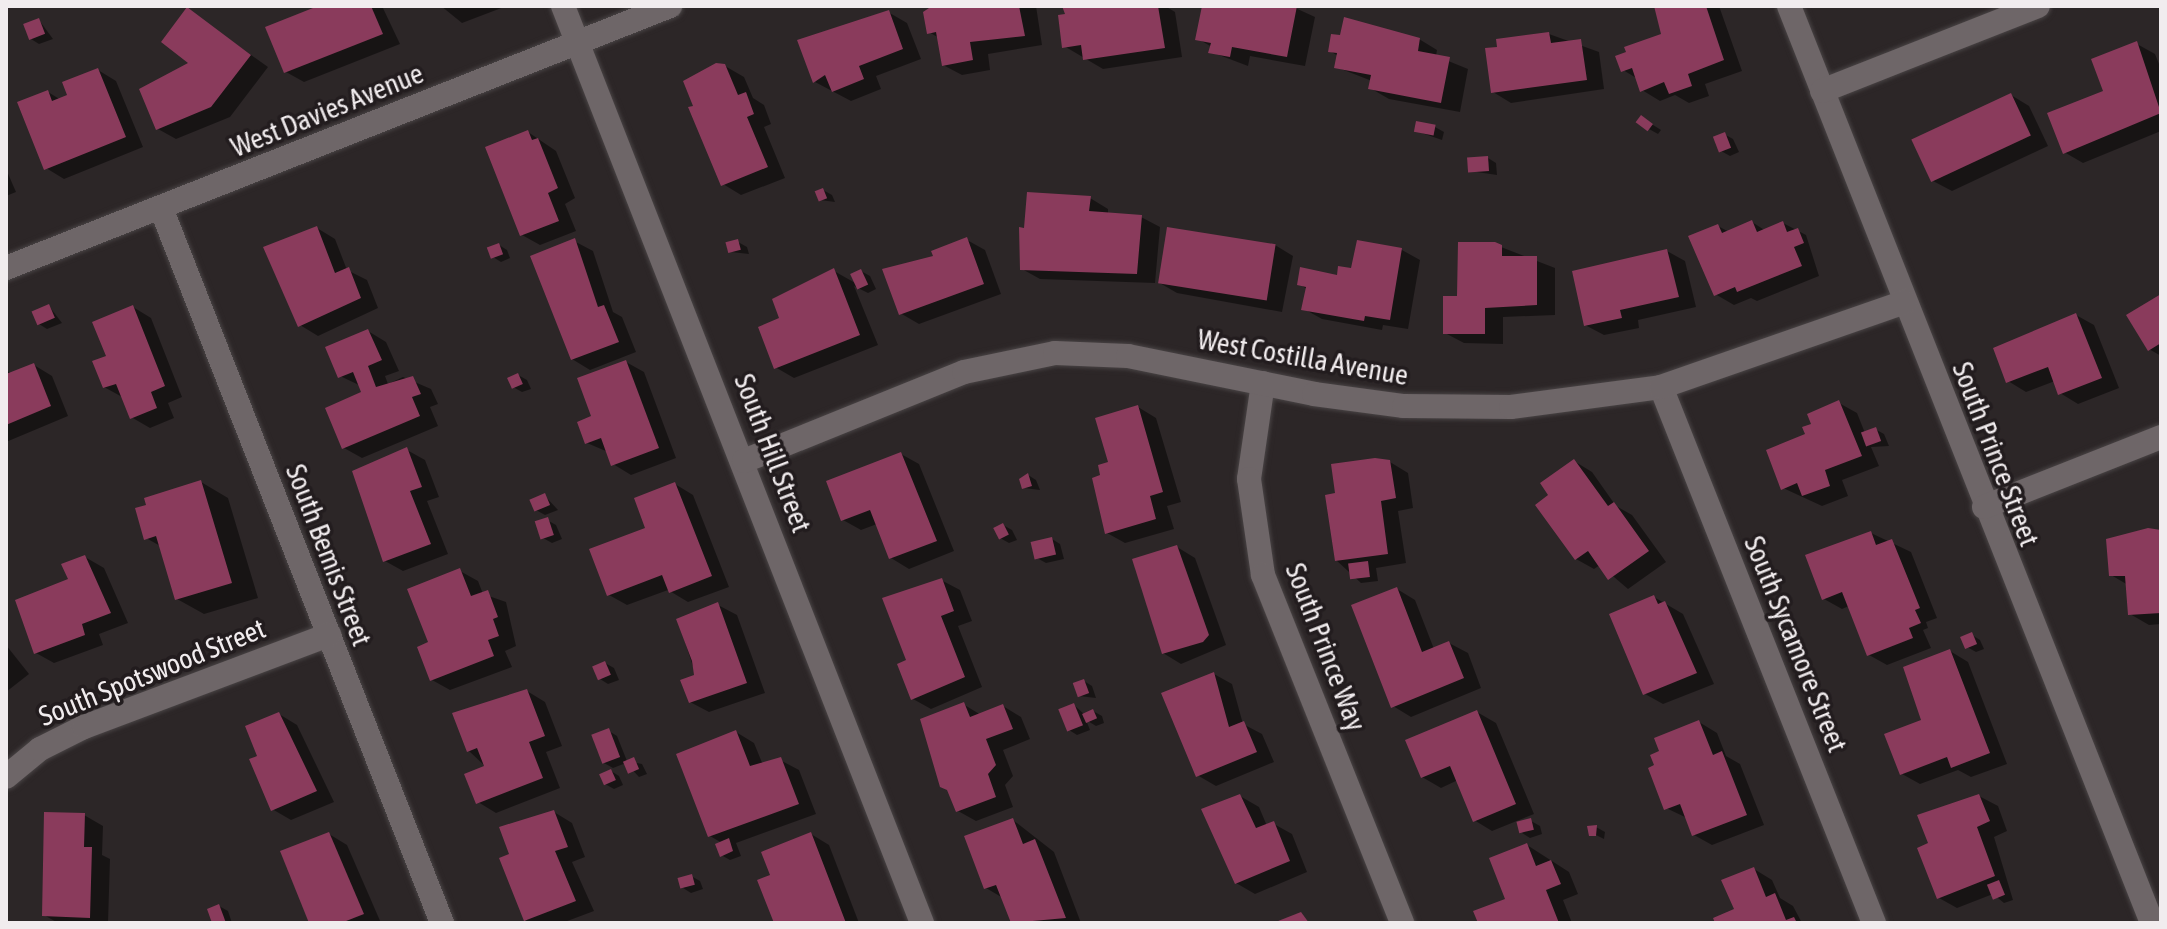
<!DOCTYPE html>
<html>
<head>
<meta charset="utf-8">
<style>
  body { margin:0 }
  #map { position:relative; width:2167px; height:929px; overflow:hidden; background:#2c2627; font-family:"Asap Condensed",sans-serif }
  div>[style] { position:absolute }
  .shadow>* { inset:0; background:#0007 }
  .building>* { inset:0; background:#8a3b5c; transform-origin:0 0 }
  .roads { filter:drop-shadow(0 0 2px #494445) drop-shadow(0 0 2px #494445) }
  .minor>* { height:24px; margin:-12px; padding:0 12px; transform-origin:12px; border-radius:12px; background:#6e6668 }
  span { translate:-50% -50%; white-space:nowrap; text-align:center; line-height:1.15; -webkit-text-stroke:7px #221c1e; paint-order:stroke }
  .street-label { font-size:28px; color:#f1ecee }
  .frame { position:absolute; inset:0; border:8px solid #f1ecee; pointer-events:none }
</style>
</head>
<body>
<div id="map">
  <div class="shadow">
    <div style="clip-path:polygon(324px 6px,382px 6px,400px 44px,304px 82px,286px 72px)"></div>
    <div style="clip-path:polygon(441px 6px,504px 6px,504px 7px,462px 23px)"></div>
    <div style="clip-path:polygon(934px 6px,1036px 6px,1042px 45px,988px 54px,990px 70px,962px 75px,943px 65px,939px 38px,929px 32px)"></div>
    <div style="clip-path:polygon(1066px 6px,1165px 6px,1175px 12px,1182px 57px,1103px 69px,1064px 46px)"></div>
    <div style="clip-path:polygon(1204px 6px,1291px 6px,1315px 17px,1305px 66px,1250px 56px,1248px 66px,1211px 52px,1212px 47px,1198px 39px)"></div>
    <div style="clip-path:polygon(1655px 6px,1719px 6px,1742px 71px,1705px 84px,1709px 96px,1689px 103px,1675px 95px,1660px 101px,1642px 90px,1638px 79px,1623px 70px,1663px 35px)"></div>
    <div style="clip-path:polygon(188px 10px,268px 67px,230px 117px,176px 139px,158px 129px,192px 64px)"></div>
    <div style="clip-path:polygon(888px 12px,907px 23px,921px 59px,876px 76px,881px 89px,851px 101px,815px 82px)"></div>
    <div style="clip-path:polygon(39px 20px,53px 39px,39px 44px,31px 39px)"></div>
    <div style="clip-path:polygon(1549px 34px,1599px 52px,1604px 89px,1511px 103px,1493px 92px)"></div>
    <div style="clip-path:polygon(1419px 39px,1437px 50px,1436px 56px,1468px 69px,1460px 112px,1389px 99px,1370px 88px,1372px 81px,1336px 67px,1338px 56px,1330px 51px)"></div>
    <div style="clip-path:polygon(2137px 44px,2155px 54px,2161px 69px,2161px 131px,2083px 163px,2064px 152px)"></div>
    <div style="clip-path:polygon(725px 66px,744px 77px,753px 98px,764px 105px,771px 124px,764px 127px,785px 178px,741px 195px,723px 184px,695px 107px)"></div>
    <div style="clip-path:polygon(98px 70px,116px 81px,143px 147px,64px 179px,46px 168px,48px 92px,61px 100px,70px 97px)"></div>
    <div style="clip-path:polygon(2011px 95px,2029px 106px,2048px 146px,1952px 191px,1933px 181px)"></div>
    <div style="clip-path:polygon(1650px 123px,1661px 130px,1658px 134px,1649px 129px)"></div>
    <div style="clip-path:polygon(1435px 127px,1444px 132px,1442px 140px,1416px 131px)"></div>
    <div style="clip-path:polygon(528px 132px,556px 151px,575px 198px,565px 204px,576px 231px,540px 245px,522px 235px)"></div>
    <div style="clip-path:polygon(1724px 134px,1733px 139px,1739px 152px,1730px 156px,1721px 151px)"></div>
    <div style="clip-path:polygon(1488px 158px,1496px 163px,1497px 175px,1470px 171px)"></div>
    <div style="clip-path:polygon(6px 169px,16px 192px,6px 196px)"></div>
    <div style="clip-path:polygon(823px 190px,832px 195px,835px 202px,820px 200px)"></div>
    <div style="clip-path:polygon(1090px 198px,1108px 209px,1108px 214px,1141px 217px,1160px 227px,1155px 283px,1040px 279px,1022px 269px,1026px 230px)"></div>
    <div style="clip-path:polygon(1752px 222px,1766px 231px,1783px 223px,1806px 235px,1819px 276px,1757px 301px,1751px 298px,1734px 305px,1715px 294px,1718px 226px,1729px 232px)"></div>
    <div style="clip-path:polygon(317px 228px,335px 239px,347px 270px,367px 280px,378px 308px,318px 336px,300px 325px)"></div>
    <div style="clip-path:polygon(967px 240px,985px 250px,1001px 294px,919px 324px,900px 313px,935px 257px)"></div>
    <div style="clip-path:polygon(574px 241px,593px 251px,613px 312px,622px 317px,636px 352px,590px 370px,572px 359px)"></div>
    <div style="clip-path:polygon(738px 242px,747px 247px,749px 254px,731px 252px)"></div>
    <div style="clip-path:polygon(499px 245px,507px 250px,510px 258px,501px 262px,493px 257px)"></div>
    <div style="clip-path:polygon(1275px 245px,1293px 256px,1282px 312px,1177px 293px,1158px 282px)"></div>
    <div style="clip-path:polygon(1501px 247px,1555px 268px,1555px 315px,1503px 317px,1503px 344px,1464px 343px,1445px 333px,1459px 298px)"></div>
    <div style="clip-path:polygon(1402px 250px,1420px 260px,1408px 329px,1383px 325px,1382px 330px,1322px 319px,1304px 309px,1307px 289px,1299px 284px,1338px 277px)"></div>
    <div style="clip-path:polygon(1667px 251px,1685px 261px,1696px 307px,1638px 320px,1639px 328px,1604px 335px,1585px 325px)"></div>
    <div style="clip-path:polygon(834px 271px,857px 284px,861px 271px,870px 276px,876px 289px,868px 293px,854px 286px,878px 345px,794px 378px,775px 367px,782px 319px)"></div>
    <div style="clip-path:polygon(2161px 297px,2161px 356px,2149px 349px)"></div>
    <div style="clip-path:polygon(49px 306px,62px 323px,47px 329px,39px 324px)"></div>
    <div style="clip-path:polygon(133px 307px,151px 318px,182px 397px,168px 403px,174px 418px,150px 428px,131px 417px,124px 398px,104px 387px,108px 357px)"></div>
    <div style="clip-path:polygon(2076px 315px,2094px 325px,2119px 388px,2078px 404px,2060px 393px,2055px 381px,2026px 392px,2008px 381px)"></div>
    <div style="clip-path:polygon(368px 331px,386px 342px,399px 371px,385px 376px,388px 384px,403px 377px,431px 389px,438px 404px,430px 407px,438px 426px,362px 458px,344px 448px,364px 393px,361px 386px,340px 376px)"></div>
    <div style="clip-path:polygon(626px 362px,644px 372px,676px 458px,631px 475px,613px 464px,608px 452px,587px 443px,594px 417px)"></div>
    <div style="clip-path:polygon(34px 365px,52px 376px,68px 416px,6px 442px,6px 370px,12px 374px)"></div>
    <div style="clip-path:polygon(518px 375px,527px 380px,531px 389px,522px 392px,513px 387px)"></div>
    <div style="clip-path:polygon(1839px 403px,1857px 413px,1865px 433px,1875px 429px,1884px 434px,1889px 446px,1871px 447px,1879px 466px,1842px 480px,1848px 496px,1822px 506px,1783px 488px,1808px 435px)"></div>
    <div style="clip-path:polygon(1138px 407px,1156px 418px,1181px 502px,1167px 506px,1174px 529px,1125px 543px,1107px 533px,1103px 477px)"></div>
    <div style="clip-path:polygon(407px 450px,425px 460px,439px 497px,427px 501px,448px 554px,403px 571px,385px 561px)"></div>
    <div style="clip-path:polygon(901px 454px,919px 464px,954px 551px,909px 569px,891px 558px,877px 524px,861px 530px,843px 520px)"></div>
    <div style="clip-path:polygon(1574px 461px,1592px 472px,1616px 506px,1632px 515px,1666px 562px,1628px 589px,1600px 565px,1594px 569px,1576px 559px,1551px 496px)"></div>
    <div style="clip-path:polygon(1390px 462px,1408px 473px,1413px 508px,1398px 511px,1406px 563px,1376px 568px,1378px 581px,1361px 583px,1336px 560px,1337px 494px)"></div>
    <div style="clip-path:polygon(1028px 475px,1036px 480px,1040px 490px,1024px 488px)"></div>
    <div style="clip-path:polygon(201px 482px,228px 498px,258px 598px,204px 614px,177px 599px,162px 547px,146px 538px)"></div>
    <div style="clip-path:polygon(675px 484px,693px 495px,729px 587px,688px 602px,668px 590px,627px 605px,609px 595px)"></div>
    <div style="clip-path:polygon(545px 496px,558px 510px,545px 515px,536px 510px)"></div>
    <div style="clip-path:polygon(547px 520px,556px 525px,562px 539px,552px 543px,543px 538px)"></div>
    <div style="clip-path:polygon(1003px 525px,1012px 530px,1017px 540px,1009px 543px,1000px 538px)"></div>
    <div style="clip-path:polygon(2161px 532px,2161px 624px,2149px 625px,2130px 614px,2128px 585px,2111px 575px)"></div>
    <div style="clip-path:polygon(1871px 533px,1911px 552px,1937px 618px,1926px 622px,1928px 628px,1923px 630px,1931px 648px,1887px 665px,1869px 655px,1849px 606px,1842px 609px,1824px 599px)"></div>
    <div style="clip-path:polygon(1052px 539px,1060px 544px,1064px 559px,1046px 563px,1037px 558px)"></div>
    <div style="clip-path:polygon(1177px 547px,1195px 558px,1226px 645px,1181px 664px,1163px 653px)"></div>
    <div style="clip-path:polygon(85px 557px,104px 568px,128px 623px,99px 634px,103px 645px,54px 663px,36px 653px)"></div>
    <div style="clip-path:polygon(460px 571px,478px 581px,483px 594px,506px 602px,516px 646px,505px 651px,512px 667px,450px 690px,432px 680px,431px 643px)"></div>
    <div style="clip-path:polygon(941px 580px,960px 590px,972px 621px,958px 626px,982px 687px,931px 709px,913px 699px,909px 662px)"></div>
    <div style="clip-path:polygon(1397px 589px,1415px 600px,1434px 649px,1449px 643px,1468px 653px,1481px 688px,1411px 717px,1393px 706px)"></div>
    <div style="clip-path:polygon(1654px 597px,1683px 614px,1714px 684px,1663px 704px,1645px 694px)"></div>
    <div style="clip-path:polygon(718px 605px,737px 615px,765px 693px,709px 712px,690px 702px,696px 676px,678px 620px)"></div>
    <div style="clip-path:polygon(1972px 635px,1980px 640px,1984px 649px,1976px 652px,1967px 647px)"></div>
    <div style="clip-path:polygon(6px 645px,29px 674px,6px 692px)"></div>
    <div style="clip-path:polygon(1950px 651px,1968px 662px,2007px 764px,1971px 777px,1958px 770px,1920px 784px,1902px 774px)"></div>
    <div style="clip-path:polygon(605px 663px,614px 668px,619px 680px,608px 684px,600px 679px)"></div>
    <div style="clip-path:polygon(1214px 674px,1232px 684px,1243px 724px,1262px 734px,1274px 762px,1216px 786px,1197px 775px)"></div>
    <div style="clip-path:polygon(1084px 681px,1092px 686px,1096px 698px,1079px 696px)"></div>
    <div style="clip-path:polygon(527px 691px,545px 702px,562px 746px,546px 752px,560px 788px,496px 813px,478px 802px,486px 767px,469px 751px)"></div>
    <div style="clip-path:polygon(963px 704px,981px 715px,1003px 706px,1021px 717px,1030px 739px,1003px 750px,1013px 776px,1005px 785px,1013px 807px,976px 821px,958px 811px)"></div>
    <div style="clip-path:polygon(1074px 705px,1084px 714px,1093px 711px,1102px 716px,1104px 723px,1096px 726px,1086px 720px,1090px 730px,1077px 735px,1069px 730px)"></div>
    <div style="clip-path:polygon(1477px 712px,1496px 723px,1534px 814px,1492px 831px,1474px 820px,1458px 780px,1441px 788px,1422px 777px)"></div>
    <div style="clip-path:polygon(279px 714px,297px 725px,334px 802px,291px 820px,272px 809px,260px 757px)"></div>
    <div style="clip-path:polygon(1699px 722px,1717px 733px,1726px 756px,1740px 764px,1764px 825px,1712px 845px,1694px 835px,1687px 818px,1666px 808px)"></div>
    <div style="clip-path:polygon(609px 731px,617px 736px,627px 761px,642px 764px,647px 774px,639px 777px,626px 763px,613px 768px,604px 763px)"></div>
    <div style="clip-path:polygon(736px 732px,754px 743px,763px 765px,780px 760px,799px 770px,816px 814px,736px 843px,741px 856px,730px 860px,721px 855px,722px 843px,710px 836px)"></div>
    <div style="clip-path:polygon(611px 771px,619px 776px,623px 785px,614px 789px,605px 784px)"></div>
    <div style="clip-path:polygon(1240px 796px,1259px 807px,1267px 826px,1274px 824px,1292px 834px,1307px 872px,1255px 894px,1236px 883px)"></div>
    <div style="clip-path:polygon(1979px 796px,1998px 806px,2007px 831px,1994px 837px,2013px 900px,2004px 903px,1993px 894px,1957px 908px,1939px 898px,1931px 844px)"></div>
    <div style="clip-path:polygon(554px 812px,572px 823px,585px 857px,572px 862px,594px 911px,562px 923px,531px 923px,525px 920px,512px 855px)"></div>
    <div style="clip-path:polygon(84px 815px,103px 826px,102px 855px,110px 859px,108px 923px,58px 923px,44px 915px)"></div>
    <div style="clip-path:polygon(1013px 820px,1054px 852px,1081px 923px,1013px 923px,1003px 898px,986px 888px)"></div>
    <div style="clip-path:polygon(1531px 821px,1540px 826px,1542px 834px,1530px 838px,1522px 833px)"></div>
    <div style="clip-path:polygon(1596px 827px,1605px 832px,1604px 839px,1588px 831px)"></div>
    <div style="clip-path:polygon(329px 834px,347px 845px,381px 923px,311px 923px)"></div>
    <div style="clip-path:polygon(811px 834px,829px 845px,859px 923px,776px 923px,772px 876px)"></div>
    <div style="clip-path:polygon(1527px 845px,1569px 872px,1578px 894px,1563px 900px,1572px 923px,1480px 923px,1507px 900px)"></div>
    <div style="clip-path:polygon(1754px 869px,1772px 880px,1780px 898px,1793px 906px,1802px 923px,1717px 923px,1736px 910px)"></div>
    <div style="clip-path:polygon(691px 876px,700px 881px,703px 889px,691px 893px,683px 888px)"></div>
    <div style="clip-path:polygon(219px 906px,228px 911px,232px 923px,214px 923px)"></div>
  </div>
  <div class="building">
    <div style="clip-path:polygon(318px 6px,371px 6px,383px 34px,284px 73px,265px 27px)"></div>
    <div style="clip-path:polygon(932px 6px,1019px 6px,1025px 36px,970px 42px,973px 60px,942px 66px,936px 32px,927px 34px,923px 12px)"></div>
    <div style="clip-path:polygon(1062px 6px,1158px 6px,1165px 48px,1083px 60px,1081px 45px,1062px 48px,1058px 15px,1065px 14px)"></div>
    <div style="clip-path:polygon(1202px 6px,1297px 6px,1287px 57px,1232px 47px,1230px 57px,1208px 53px,1211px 43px,1195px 40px)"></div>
    <div style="clip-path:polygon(1654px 6px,1706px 6px,1724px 60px,1688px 74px,1692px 86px,1669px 94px,1664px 82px,1640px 92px,1632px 68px,1621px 72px,1615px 56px,1626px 52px,1624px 47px,1661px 34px)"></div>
    <div style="clip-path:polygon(187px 7px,251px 55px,211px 107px,156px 130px,139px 89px,188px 63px,161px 42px)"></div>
    <div style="clip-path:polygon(889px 10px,903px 49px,859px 66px,864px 79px,832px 92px,825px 75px,813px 83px,797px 40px)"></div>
    <div style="clip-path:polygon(1344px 17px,1420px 38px,1418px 51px,1450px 57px,1441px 103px,1368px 89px,1371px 75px,1334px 68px,1337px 53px,1328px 52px,1331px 34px,1340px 35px)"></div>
    <div style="left:39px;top:18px;width:17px;height:17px;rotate:69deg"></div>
    <div style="clip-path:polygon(1549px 32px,1551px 43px,1581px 39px,1587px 80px,1491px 93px,1485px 48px,1497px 47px,1496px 39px)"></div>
    <div style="clip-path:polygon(2137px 41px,2161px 113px,2063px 154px,2047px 113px,2103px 91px,2091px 59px)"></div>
    <div style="clip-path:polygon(716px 63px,725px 64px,738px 95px,746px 92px,754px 114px,747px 117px,768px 167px,721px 186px,688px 107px,693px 106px,683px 81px)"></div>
    <div style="clip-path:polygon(98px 68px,126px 137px,44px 170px,17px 102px,48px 90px,52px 101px,67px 95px,62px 82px)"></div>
    <div style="left:2011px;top:93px;width:47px;height:110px;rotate:65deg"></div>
    <div style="left:1641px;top:115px;width:15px;height:9px;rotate:37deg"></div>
    <div style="left:1416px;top:121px;width:20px;height:11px;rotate:11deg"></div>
    <div style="clip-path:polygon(528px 130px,532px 140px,538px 138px,558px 188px,548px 193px,559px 221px,520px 236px,485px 147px)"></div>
    <div style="left:1725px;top:132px;width:17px;height:13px;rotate:69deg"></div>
    <div style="left:1488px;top:156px;width:15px;height:21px;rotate:86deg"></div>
    <div style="left:823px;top:188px;width:11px;height:9px;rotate:68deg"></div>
    <div style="clip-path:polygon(1027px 192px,1091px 196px,1089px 211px,1142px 215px,1137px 274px,1020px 270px,1019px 227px,1024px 228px)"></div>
    <div style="clip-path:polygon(1752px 220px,1757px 232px,1783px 221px,1787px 232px,1798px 228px,1804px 243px,1794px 247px,1802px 266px,1737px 292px,1735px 287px,1714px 296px,1688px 236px,1718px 224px,1722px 233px)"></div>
    <div style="clip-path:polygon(317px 226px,335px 273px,349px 267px,361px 298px,298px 327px,263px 247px)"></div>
    <div style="left:1167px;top:227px;width:110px;height:57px;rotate:9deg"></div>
    <div style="clip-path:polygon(967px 237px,984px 284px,899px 315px,882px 269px,933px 256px,931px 251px)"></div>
    <div style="clip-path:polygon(575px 238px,598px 307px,604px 305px,619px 342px,571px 360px,530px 256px)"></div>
    <div style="left:738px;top:239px;width:11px;height:13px;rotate:75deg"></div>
    <div style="clip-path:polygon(1357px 240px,1402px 248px,1390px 320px,1365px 316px,1364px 321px,1301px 310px,1306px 287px,1297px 285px,1300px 267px,1337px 275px,1338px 266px,1351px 268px)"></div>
    <div style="clip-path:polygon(1458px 242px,1495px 242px,1502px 245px,1502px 256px,1537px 256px,1537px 305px,1485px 308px,1485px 334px,1443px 334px,1443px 296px,1457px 296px)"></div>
    <div style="left:499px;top:243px;width:12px;height:13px;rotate:70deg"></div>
    <div style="clip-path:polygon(1667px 249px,1679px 297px,1620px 310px,1622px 318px,1584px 326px,1572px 271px)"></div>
    <div style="clip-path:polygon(834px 268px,860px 335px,774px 369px,758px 327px,779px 318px,772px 299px)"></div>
    <div style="left:861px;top:269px;width:17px;height:12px;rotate:65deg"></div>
    <div style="clip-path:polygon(2161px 294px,2161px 343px,2148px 351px,2126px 315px)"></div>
    <div style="left:49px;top:304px;width:15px;height:19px;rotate:67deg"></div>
    <div style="clip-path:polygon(133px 305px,165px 386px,151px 392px,157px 408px,130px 419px,116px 384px,103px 388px,92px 361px,106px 356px,92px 322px)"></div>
    <div style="clip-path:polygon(2076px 313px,2102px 378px,2058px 395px,2048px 367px,2006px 383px,1993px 348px)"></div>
    <div style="clip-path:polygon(368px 329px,382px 360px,368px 366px,376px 387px,413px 376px,421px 394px,412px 397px,420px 416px,342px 449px,325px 408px,361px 392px,353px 372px,338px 378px,325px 347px)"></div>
    <div style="clip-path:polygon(626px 360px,659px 448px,611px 466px,601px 438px,585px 444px,577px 422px,591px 416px,577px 378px)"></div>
    <div style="clip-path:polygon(34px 363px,51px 406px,6px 425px,6px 374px)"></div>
    <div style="left:518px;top:373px;width:12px;height:12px;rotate:66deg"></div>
    <div style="clip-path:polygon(1839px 400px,1862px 456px,1825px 470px,1830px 486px,1802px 496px,1797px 483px,1781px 490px,1766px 450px,1805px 434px,1802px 427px,1811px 424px,1807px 414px)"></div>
    <div style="clip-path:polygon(1138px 405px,1163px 492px,1150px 496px,1156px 519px,1105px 534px,1092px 478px,1100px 475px,1098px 465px,1108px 462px,1095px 418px)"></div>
    <div style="left:1876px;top:427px;width:15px;height:16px;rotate:70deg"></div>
    <div style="clip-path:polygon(407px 447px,422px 487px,410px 491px,431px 544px,383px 562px,352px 471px)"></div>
    <div style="clip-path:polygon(901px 452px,937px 541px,889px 559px,870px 510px,841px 521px,826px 481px)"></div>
    <div style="clip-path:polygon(1375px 458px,1390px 460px,1396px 498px,1381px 501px,1388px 554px,1335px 561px,1325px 495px,1335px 493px,1331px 464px)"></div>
    <div style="clip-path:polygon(1574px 459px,1608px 506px,1614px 502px,1649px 551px,1608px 580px,1588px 551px,1575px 560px,1535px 505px,1548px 495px,1540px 483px)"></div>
    <div style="clip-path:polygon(1028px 473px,1032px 486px,1022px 489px,1019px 479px)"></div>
    <div style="clip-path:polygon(201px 480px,232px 583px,175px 600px,156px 536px,144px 540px,135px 508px,146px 505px,144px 498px)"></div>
    <div style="clip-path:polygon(675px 482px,712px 576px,669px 593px,662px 575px,607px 596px,589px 549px,645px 528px,634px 498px)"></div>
    <div style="left:545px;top:493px;width:13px;height:17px;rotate:67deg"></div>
    <div style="left:548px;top:517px;width:19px;height:14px;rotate:72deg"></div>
    <div style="left:1003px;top:523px;width:13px;height:11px;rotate:63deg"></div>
    <div style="clip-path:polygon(2148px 528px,2161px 530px,2161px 613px,2128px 615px,2125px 576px,2109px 576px,2106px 539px)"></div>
    <div style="clip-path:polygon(1871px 531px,1876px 545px,1892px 539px,1920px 608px,1915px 610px,1921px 623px,1909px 628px,1913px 638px,1867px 656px,1842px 592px,1822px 600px,1805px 555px)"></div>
    <div style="left:1052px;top:537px;width:18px;height:22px;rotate:77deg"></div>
    <div style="clip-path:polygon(1177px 545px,1209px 635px,1203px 642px,1162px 654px,1132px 559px)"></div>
    <div style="clip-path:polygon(85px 555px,111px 613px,82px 624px,85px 635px,34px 654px,15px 600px,68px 579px,61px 564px)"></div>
    <div style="left:1368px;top:561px;width:16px;height:20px;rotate:83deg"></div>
    <div style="clip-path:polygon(460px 568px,471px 596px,488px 590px,498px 617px,493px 619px,499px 636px,488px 640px,494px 656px,430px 681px,417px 647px,428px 642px,407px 589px)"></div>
    <div style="clip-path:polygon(942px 578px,954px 611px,941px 616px,965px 677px,911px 700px,897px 664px,906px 660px,882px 598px)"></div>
    <div style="clip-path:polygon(1397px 587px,1422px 652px,1449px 641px,1464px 678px,1391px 708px,1351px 605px)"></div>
    <div style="clip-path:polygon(1654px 595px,1658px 604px,1665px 601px,1697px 673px,1643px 695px,1609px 614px)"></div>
    <div style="clip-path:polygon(718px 602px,747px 683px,689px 703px,680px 680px,694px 675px,692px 661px,676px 619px)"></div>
    <div style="left:1972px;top:632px;width:13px;height:13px;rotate:67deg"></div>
    <div style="clip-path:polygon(1950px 649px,1990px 753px,1951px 768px,1947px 757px,1900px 775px,1884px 734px,1921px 720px,1903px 667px)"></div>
    <div style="left:605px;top:661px;width:15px;height:14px;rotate:67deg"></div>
    <div style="clip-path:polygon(1214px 672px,1229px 727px,1244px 721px,1257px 752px,1196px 777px,1161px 693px)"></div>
    <div style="left:1084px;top:679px;width:15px;height:12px;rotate:70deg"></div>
    <div style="clip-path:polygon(527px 689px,545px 736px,529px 742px,543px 778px,476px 804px,464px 774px,484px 766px,477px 748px,467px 752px,452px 713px)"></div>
    <div style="clip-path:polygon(964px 702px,970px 717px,1003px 704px,1013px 729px,986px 739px,996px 765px,988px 774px,996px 797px,956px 812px,947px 790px,940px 787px,920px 719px)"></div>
    <div style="left:1074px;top:703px;width:24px;height:17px;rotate:68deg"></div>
    <div style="left:1093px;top:709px;width:10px;height:12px;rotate:66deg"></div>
    <div style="clip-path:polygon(1477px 710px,1516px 804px,1473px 822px,1450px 766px,1421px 778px,1405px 740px)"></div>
    <div style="clip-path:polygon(279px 712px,317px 791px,271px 811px,249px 759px,257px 756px,245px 726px)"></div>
    <div style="clip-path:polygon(1699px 720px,1713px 755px,1722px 751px,1747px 815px,1692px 836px,1680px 804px,1664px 810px,1648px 768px,1654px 765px,1650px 755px,1659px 751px,1654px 738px)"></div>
    <div style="left:609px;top:728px;width:31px;height:19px;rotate:69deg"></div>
    <div style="clip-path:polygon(736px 730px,750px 766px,781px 757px,799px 804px,708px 837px,676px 754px)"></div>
    <div style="left:634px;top:757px;width:13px;height:12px;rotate:67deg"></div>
    <div style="left:611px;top:769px;width:12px;height:13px;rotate:66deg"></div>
    <div style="clip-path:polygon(1240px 794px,1256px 828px,1274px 821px,1290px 861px,1235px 884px,1201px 809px)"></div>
    <div style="clip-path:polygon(1979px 794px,1990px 821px,1977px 827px,1995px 876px,1937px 899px,1917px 848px,1928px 843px,1917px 815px)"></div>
    <div style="clip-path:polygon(554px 810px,568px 847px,555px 851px,576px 901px,524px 921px,499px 858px,509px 854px,499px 827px)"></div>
    <div style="clip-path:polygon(44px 812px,85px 813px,84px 847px,92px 847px,90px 918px,42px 916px)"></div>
    <div style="clip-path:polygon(1013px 818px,1023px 844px,1035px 839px,1066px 918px,1011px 923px,996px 885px,984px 889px,964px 836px)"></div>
    <div style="left:1531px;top:818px;width:12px;height:15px;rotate:76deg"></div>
    <div style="clip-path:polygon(1597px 825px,1596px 836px,1589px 836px,1587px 826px)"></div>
    <div style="clip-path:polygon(329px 832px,364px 914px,341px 923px,309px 923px,280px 851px)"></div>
    <div style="clip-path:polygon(811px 832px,846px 923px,774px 923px,757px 880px,770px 875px,761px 852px)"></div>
    <div style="clip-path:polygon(729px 838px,733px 851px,720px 857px,715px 844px)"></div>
    <div style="clip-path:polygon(1527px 843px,1536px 866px,1551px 860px,1561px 884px,1546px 890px,1559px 923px,1478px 923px,1473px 911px,1505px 899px,1489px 858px)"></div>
    <div style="clip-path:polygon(1754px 867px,1766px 897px,1775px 893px,1786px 920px,1794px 917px,1797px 923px,1715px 923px,1713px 918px,1734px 909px,1721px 880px)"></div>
    <div style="left:692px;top:874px;width:11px;height:15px;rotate:75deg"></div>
    <div style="left:1999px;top:880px;width:16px;height:13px;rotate:68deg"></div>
    <div style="clip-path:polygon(219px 904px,226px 923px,212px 923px,207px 909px)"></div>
    <div style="clip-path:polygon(1301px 912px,1309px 923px,1273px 923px)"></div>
  </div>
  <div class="roads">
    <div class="minor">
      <div style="left:563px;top:6px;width:985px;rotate:68.62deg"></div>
      <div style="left:1789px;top:6px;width:986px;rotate:68.4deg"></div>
      <div style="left:1822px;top:91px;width:232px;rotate:-21.5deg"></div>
      <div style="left:161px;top:208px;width:768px;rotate:68.54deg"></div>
      <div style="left:6px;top:268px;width:714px;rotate:-21.53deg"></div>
      <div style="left:1263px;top:383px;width:97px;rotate:98.3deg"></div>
      <div style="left:1249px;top:479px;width:97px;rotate:81.7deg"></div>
      <div style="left:1263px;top:575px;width:375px;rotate:68.2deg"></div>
      <div style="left:1661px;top:387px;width:577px;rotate:68.33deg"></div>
      <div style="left:744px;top:461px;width:237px;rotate:-22deg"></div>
      <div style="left:964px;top:372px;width:93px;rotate:-11.8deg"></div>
      <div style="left:1055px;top:353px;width:73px;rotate:2.4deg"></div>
      <div style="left:1128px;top:356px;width:190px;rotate:11.5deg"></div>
      <div style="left:1314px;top:394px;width:91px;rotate:7.6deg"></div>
      <div style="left:1404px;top:406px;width:107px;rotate:0.5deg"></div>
      <div style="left:1511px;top:407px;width:151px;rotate:-7.6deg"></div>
      <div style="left:1661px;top:387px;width:258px;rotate:-19.2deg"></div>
      <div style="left:1984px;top:507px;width:190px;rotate:-21.6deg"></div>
      <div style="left:6px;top:777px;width:44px;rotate:-39.5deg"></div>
      <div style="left:40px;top:749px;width:49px;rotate:-26.6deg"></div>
      <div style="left:84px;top:727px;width:262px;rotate:-20.6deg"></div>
    </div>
  </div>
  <div class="street-label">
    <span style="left:327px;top:110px;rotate:-22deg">West Davies Avenue</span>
    <span style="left:1303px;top:357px;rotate:10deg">West Costilla Avenue</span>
    <span style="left:773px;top:453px;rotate:69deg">South Hill Street</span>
    <span style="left:1996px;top:454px;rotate:69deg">South Prince Street</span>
    <span style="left:329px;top:555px;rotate:69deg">South Bemis Street</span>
    <span style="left:1796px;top:644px;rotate:68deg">South Sycamore Street</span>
    <span style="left:1326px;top:647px;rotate:69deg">South Prince Way</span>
    <span style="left:152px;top:672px;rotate:-22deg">South Spotswood Street</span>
  </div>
  <div class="frame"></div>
</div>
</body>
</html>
